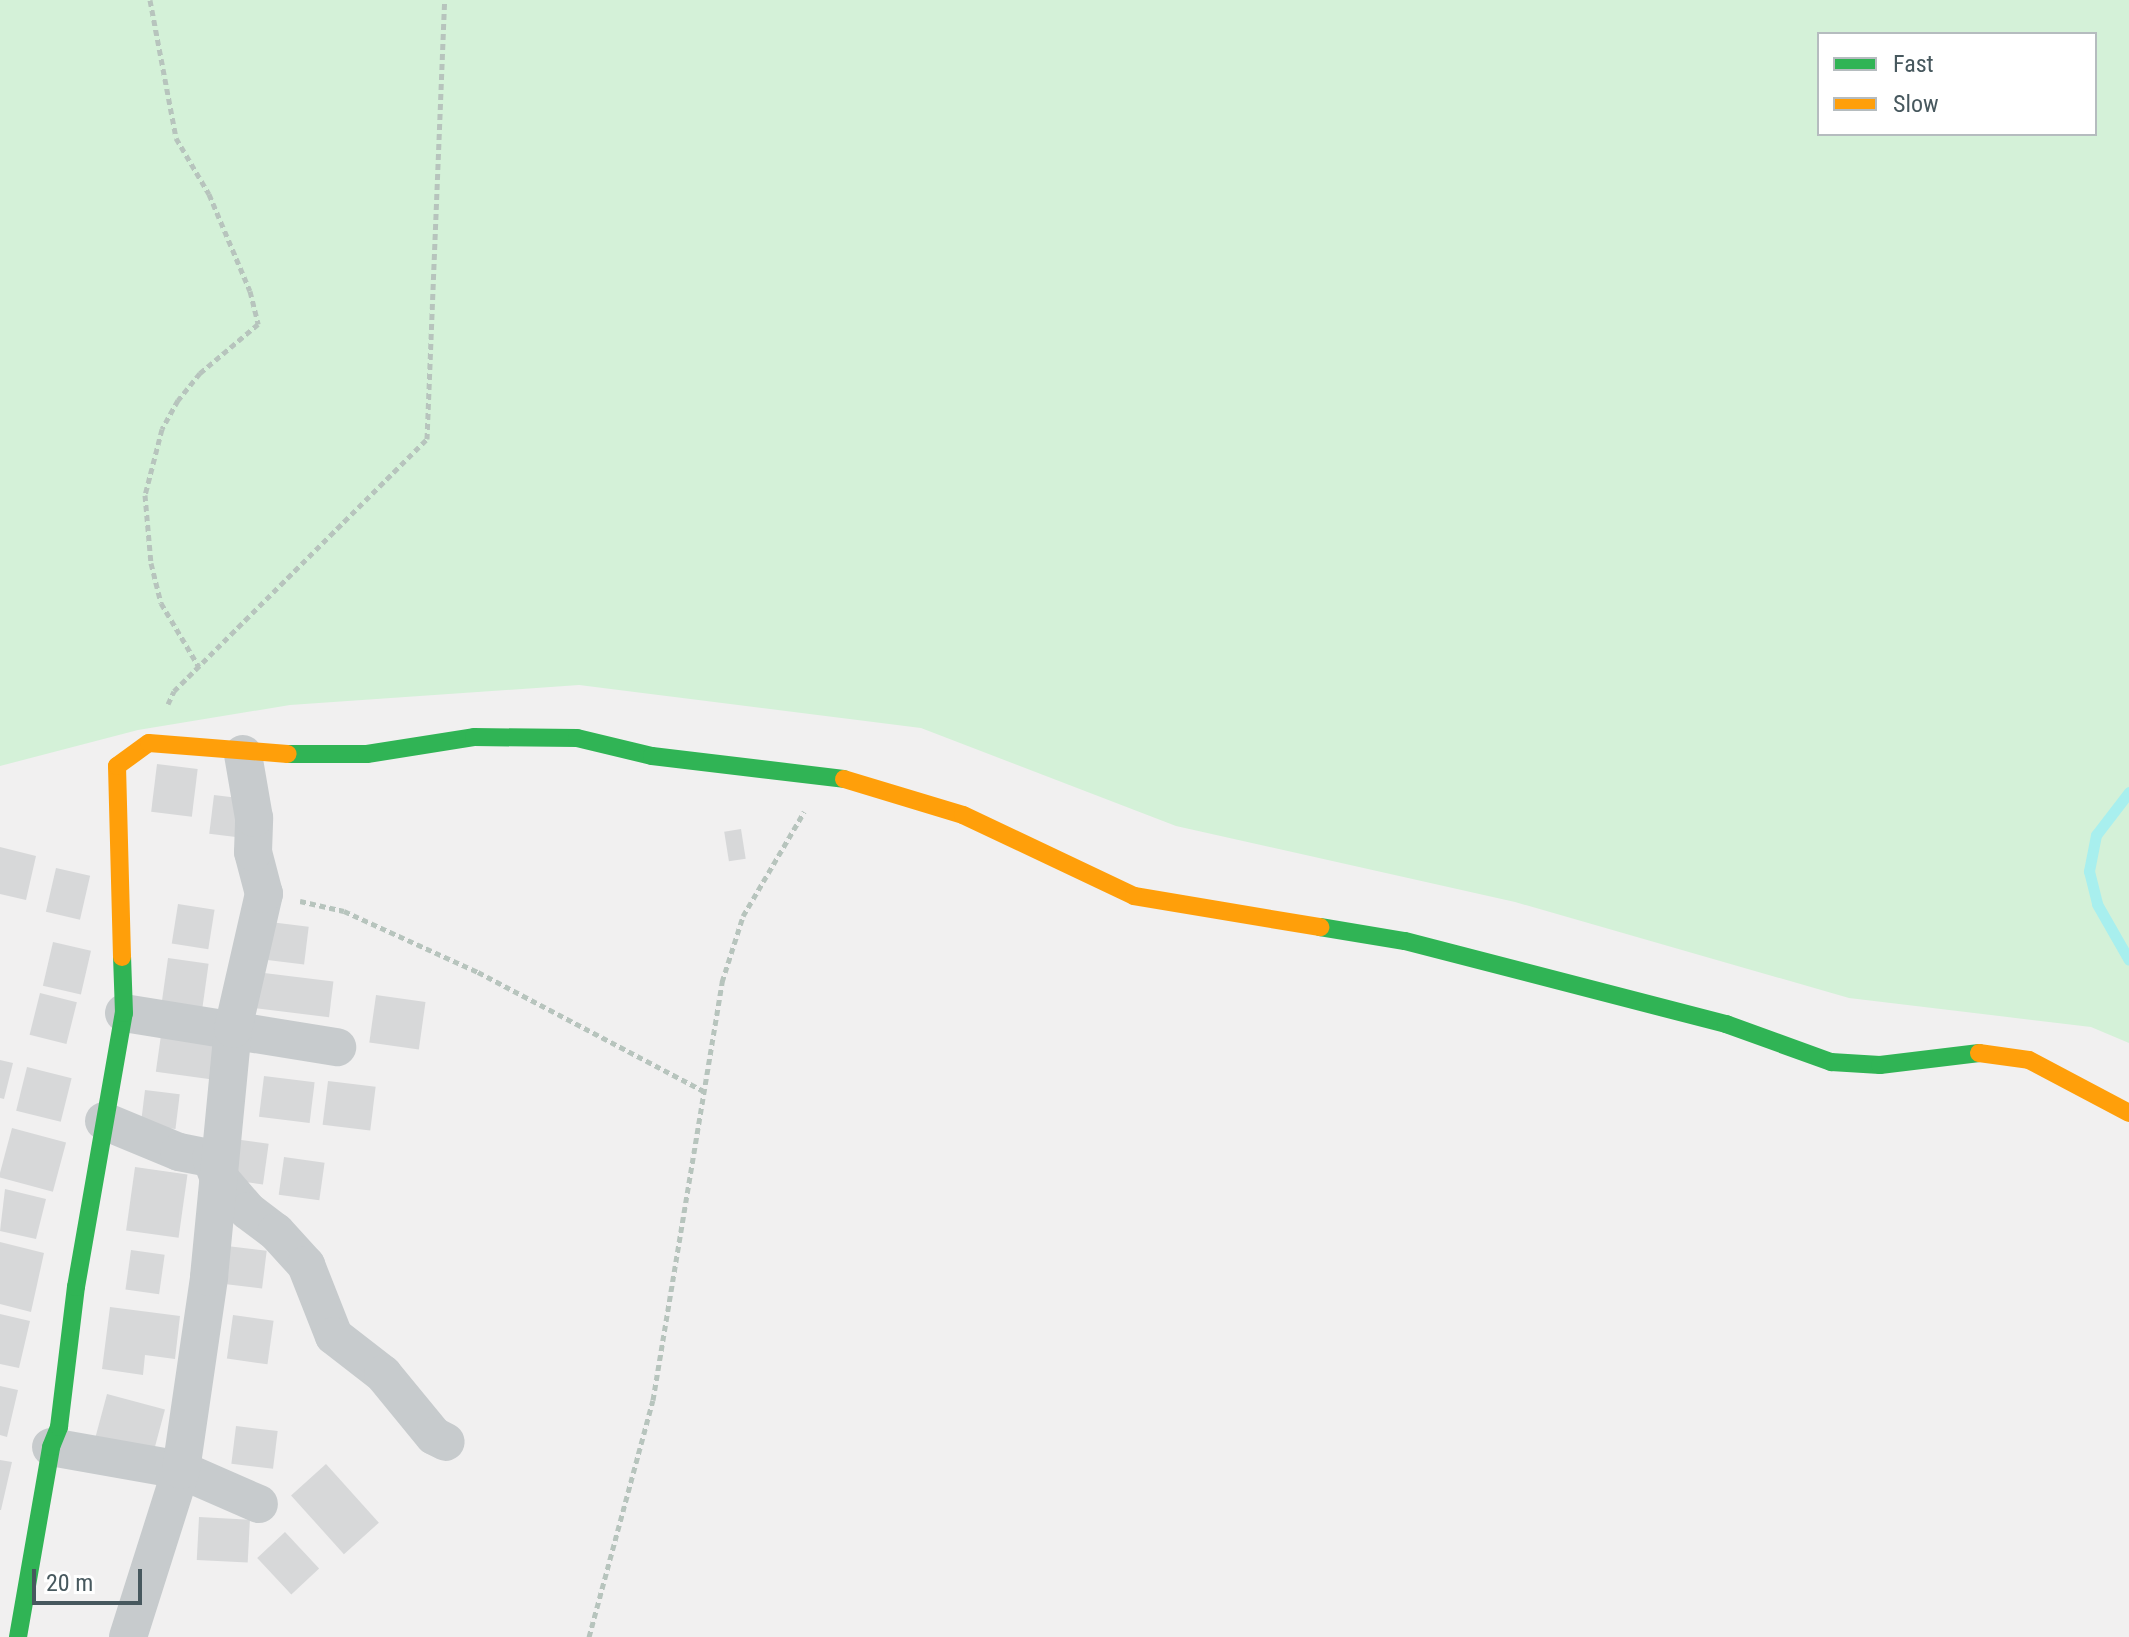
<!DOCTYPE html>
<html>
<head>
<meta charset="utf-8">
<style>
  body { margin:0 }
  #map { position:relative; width:2129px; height:1637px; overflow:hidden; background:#f1f0f0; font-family:"Roboto Condensed",sans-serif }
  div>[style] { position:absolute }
  .green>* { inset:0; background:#d4f1d8 }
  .stream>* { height:11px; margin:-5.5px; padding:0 5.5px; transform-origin:5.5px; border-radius:5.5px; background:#a8efee }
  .building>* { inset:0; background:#d7d8d9; transform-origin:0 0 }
  .path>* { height:5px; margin-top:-2.5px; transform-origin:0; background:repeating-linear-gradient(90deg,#b7c4bd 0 6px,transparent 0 10px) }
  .street>* { height:38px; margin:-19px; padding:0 19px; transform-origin:19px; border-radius:19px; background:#c7cbcd }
  .fast>* { height:18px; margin:-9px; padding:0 9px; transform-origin:9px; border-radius:9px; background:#30b455 }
  .slow>* { height:18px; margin:-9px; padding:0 9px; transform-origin:9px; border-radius:9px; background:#ff9f0a }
  span { translate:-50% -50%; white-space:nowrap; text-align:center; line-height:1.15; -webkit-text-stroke:8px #fff; paint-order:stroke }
  .legend { position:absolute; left:1817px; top:32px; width:280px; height:104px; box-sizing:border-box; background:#fff; border:2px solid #b5bcbf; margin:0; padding:10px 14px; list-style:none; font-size:24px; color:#47585e }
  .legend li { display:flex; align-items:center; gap:16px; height:40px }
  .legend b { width:40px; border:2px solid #b5bcbf }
  .scale { position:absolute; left:32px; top:1569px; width:110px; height:36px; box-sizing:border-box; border:4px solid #47585e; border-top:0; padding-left:10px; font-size:24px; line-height:28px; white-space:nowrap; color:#47585e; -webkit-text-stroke:6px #fff; paint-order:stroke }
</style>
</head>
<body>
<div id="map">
  <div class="green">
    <div style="clip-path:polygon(evenodd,0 0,2129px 0,2129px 1043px,2091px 1027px,1849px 998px,1515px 902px,1176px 826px,921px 728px,579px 685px,290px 705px,138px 730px,0 766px,0 0,1819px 34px,2095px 34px,2095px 134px,1819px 134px,1819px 34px)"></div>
  </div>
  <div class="stream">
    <div style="left:2129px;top:792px;width:54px;rotate:127.5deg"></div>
    <div style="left:2096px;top:835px;width:37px;rotate:101deg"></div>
    <div style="left:2089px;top:871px;width:34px;rotate:76deg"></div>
    <div style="left:2097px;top:904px;width:64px;rotate:60.3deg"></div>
  </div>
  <div class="building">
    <div style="left:157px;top:764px;width:41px;height:48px;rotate:7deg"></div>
    <div style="left:214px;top:795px;width:33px;height:39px;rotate:7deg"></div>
    <div style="left:741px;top:829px;width:30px;height:17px;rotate:81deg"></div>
    <div style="clip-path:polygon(0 847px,36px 856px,26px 900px,0 894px)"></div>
    <div style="left:56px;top:868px;width:35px;height:45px;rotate:13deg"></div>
    <div style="left:178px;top:904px;width:37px;height:40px;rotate:9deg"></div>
    <div style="left:270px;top:922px;width:39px;height:38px;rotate:7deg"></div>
    <div style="left:53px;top:942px;width:39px;height:45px;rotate:13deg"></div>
    <div style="left:168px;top:958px;width:41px;height:46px;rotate:8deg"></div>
    <div style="left:256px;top:972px;width:78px;height:36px;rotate:7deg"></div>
    <div style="left:40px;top:993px;width:38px;height:43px;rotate:14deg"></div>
    <div style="left:376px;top:995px;width:50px;height:48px;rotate:8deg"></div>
    <div style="left:161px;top:1035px;width:57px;height:37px;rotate:8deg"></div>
    <div style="clip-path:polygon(0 1060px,13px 1063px,4px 1099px,0 1098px)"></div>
    <div style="left:27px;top:1067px;width:46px;height:45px;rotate:14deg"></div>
    <div style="left:264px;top:1076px;width:51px;height:41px;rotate:7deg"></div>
    <div style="left:328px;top:1081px;width:48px;height:44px;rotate:7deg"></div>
    <div style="left:145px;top:1090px;width:35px;height:35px;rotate:7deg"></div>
    <div style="left:12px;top:1128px;width:56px;height:51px;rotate:15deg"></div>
    <div style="left:234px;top:1139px;width:35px;height:41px;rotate:8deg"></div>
    <div style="left:284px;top:1157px;width:41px;height:38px;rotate:8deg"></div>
    <div style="left:135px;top:1167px;width:53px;height:64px;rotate:8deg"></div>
    <div style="clip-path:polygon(5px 1189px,46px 1199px,36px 1239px,0 1231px)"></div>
    <div style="clip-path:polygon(0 1242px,44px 1253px,31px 1312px,0 1304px)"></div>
    <div style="left:227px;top:1246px;width:40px;height:38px;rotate:7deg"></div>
    <div style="left:131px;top:1250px;width:34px;height:40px;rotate:8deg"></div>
    <div style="clip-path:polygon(110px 1307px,180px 1316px,175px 1359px,145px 1355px,143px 1375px,102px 1369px)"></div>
    <div style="clip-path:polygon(0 1314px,30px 1321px,19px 1368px,0 1364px)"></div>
    <div style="left:233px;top:1315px;width:41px;height:44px;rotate:8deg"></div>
    <div style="clip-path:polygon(0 1386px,18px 1390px,7px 1437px,0 1435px)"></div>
    <div style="left:107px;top:1394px;width:60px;height:45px;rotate:15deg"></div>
    <div style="left:236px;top:1426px;width:42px;height:38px;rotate:7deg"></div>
    <div style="clip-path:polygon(0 1460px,12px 1462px,1px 1510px,0 1510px)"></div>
    <div style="left:326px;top:1464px;width:79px;height:47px;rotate:48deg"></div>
    <div style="left:199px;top:1517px;width:51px;height:43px;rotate:3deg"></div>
    <div style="left:285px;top:1532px;width:50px;height:38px;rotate:47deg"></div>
  </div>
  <div class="path">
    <div style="left:150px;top:0;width:140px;rotate:79.3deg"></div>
    <div style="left:176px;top:138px;width:65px;rotate:59.5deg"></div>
    <div style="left:209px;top:194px;width:105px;rotate:67.1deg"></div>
    <div style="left:250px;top:291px;width:34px;rotate:76deg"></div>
    <div style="left:258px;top:324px;width:76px;rotate:139.8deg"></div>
    <div style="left:200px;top:373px;width:35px;rotate:129deg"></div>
    <div style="left:178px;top:400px;width:33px;rotate:119deg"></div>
    <div style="left:162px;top:429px;width:68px;rotate:104.4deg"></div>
    <div style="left:145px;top:495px;width:68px;rotate:85deg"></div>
    <div style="left:151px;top:563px;width:41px;rotate:76deg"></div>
    <div style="left:161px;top:603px;width:74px;rotate:59.3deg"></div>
    <div style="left:168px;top:704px;width:14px;rotate:-65deg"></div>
    <div style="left:174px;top:691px;width:357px;rotate:-44.9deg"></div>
    <div style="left:427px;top:439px;width:439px;rotate:-87.7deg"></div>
    <div style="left:300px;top:901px;width:45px;rotate:12.8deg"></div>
    <div style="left:344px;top:911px;width:147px;rotate:24.5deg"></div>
    <div style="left:478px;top:972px;width:255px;rotate:27.8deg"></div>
    <div style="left:589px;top:1637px;width:245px;rotate:-74.9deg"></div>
    <div style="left:653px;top:1400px;width:424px;rotate:-80.6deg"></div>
    <div style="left:722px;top:982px;width:69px;rotate:-72.3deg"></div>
    <div style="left:743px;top:916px;width:121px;rotate:-59.6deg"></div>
  </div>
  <div class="street">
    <div style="left:124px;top:1013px;width:216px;rotate:9.1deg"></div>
    <div style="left:104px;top:1121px;width:81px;rotate:22.5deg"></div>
    <div style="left:179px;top:1152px;width:33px;rotate:11deg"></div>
    <div style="left:211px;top:1158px;width:19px;rotate:69deg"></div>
    <div style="left:218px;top:1176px;width:46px;rotate:49.4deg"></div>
    <div style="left:248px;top:1211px;width:35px;rotate:37deg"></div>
    <div style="left:276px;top:1232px;width:45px;rotate:47.7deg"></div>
    <div style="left:306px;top:1265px;width:76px;rotate:68.5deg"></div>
    <div style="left:334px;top:1336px;width:62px;rotate:37.8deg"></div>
    <div style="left:383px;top:1374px;width:80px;rotate:50.6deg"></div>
    <div style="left:434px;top:1436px;width:13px;rotate:27deg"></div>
    <div style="left:51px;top:1447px;width:132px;rotate:10deg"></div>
    <div style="left:181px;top:1470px;width:85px;rotate:23.6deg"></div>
    <div style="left:128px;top:1637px;width:175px;rotate:-72.4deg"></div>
    <div style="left:181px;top:1470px;width:195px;rotate:-81.7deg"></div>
    <div style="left:209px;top:1277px;width:249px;rotate:-84.5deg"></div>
    <div style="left:233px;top:1029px;width:139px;rotate:-77.1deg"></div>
    <div style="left:264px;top:894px;width:43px;rotate:-104.7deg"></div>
    <div style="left:253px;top:852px;width:34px;rotate:-88deg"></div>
    <div style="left:254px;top:818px;width:65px;rotate:-99.8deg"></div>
  </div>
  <div class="fast">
    <div style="left:288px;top:754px;width:79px"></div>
    <div style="left:367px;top:754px;width:108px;rotate:-9deg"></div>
    <div style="left:474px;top:737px;width:103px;rotate:0.6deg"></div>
    <div style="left:577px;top:738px;width:77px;rotate:13.5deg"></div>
    <div style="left:652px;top:756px;width:193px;rotate:6.8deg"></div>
    <div style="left:1320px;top:927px;width:86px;rotate:9.4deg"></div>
    <div style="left:1405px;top:941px;width:332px;rotate:14.5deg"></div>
    <div style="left:1726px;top:1024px;width:112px;rotate:19.9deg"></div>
    <div style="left:1831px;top:1062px;width:49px;rotate:3.5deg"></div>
    <div style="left:1880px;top:1065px;width:100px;rotate:-6.9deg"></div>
    <div style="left:18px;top:1637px;width:193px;rotate:-80.1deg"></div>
    <div style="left:51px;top:1447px;width:22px;rotate:-68deg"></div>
    <div style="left:59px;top:1427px;width:141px;rotate:-83.1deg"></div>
    <div style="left:76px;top:1287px;width:278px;rotate:-80.1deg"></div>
    <div style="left:124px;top:1013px;width:56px;rotate:-92deg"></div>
  </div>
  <div class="slow">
    <div style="left:844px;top:779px;width:124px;rotate:16.8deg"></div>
    <div style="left:963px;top:815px;width:189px;rotate:25.3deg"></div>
    <div style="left:1134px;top:896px;width:189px;rotate:9.5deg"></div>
    <div style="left:122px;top:957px;width:191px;rotate:-91.5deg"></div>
    <div style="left:117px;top:766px;width:39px;rotate:-36deg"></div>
    <div style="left:149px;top:743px;width:139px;rotate:4.5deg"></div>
    <div style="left:1979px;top:1053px;width:50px;rotate:8deg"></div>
    <div style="left:2029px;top:1060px;width:113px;rotate:27.9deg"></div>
  </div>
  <ul class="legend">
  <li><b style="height:10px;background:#30b455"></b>Fast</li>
  <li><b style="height:10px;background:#ff9f0a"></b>Slow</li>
  </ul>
  <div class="scale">20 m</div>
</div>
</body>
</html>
